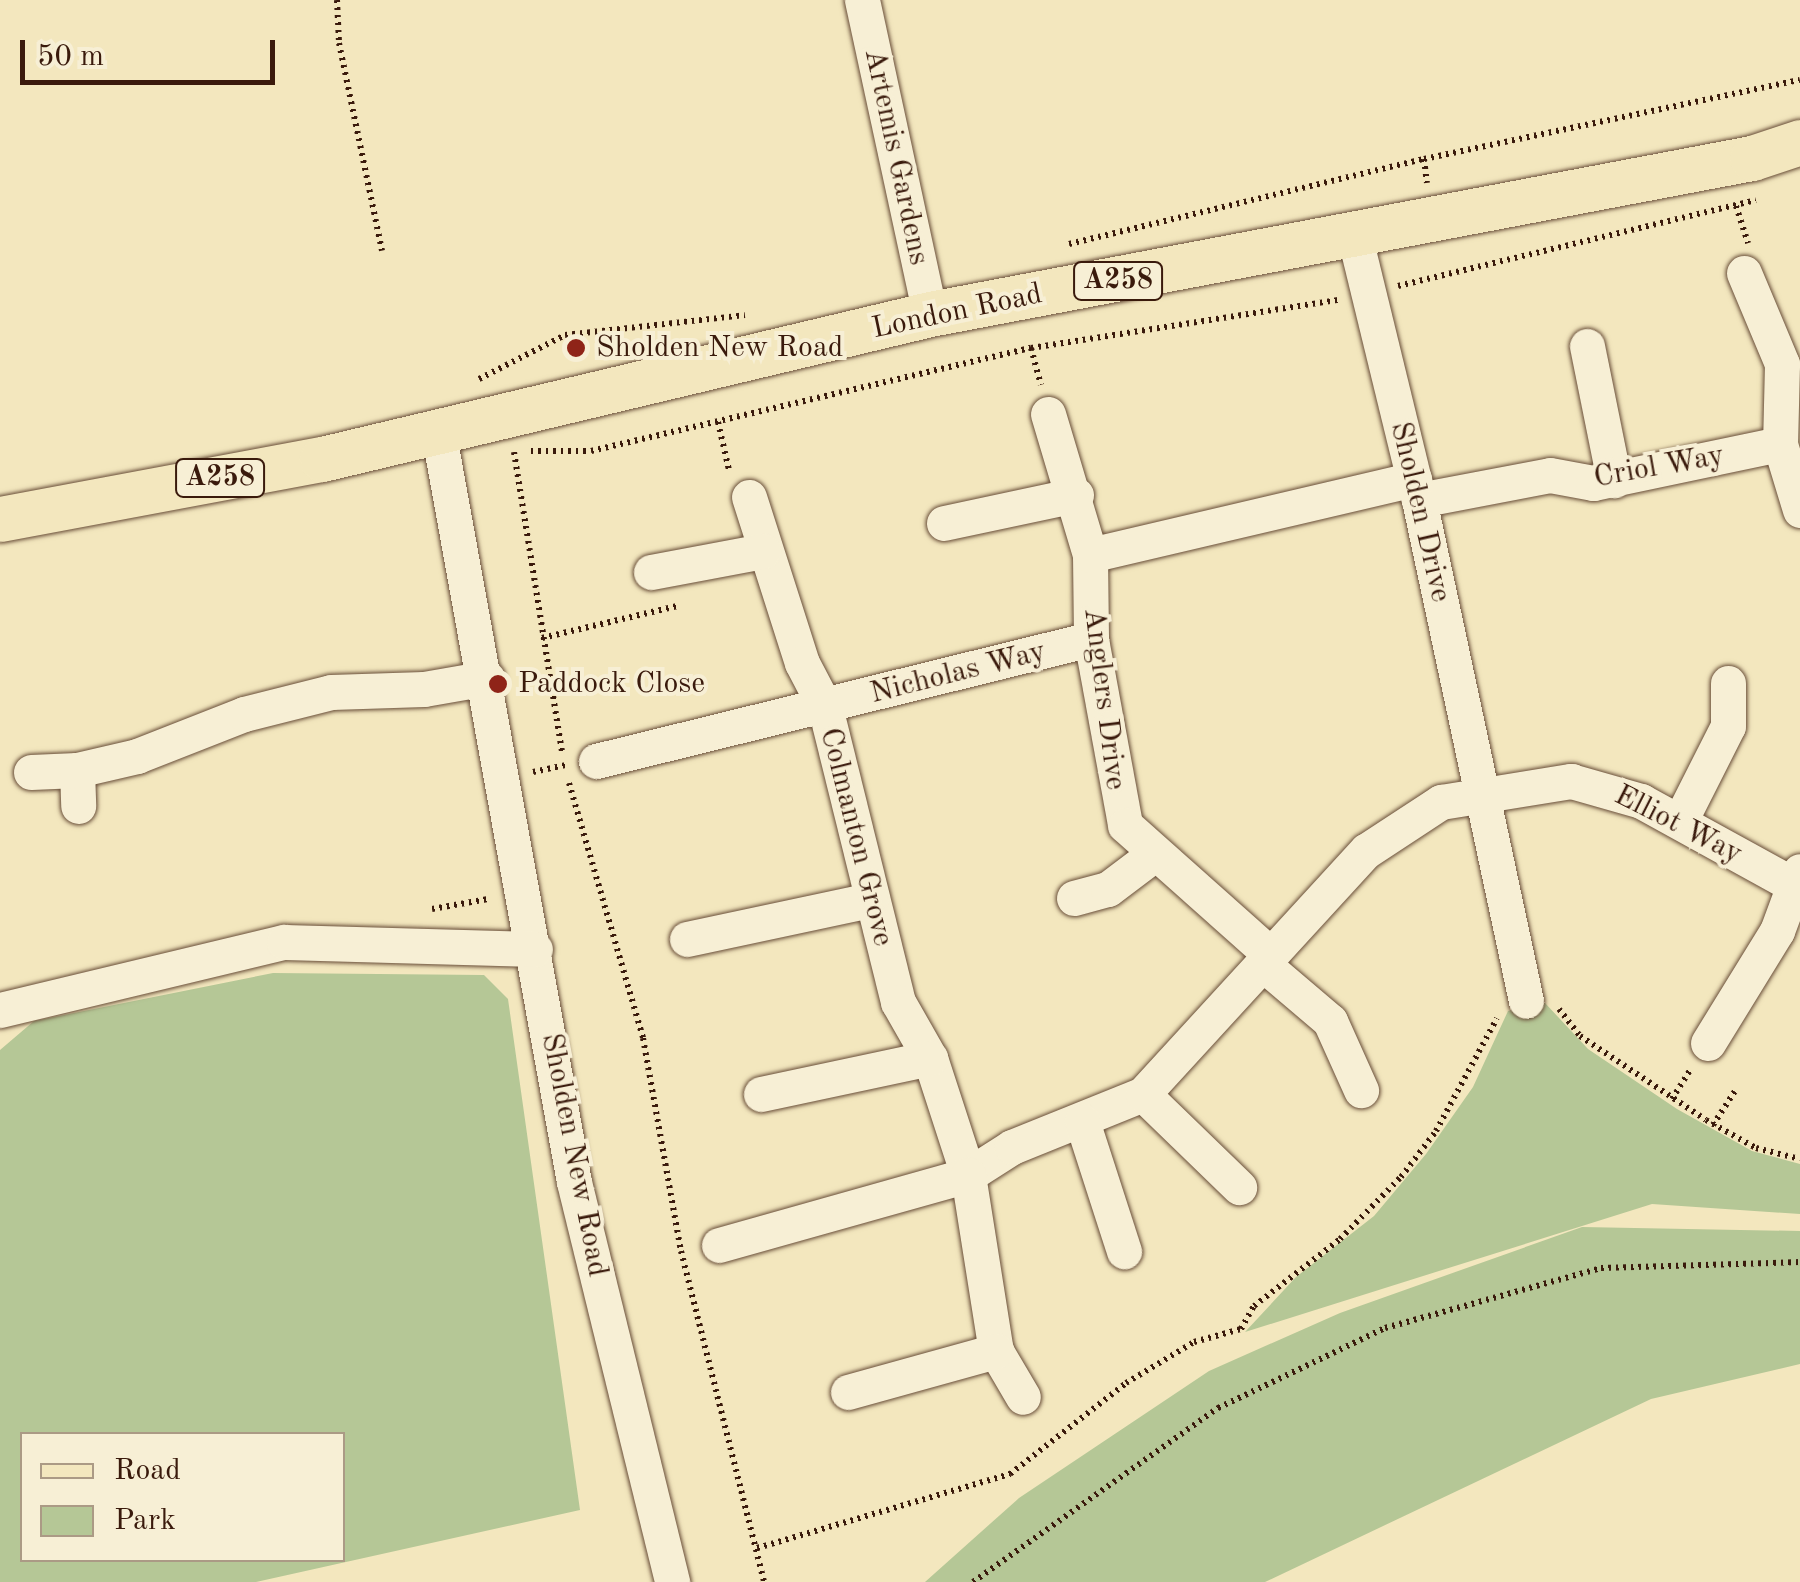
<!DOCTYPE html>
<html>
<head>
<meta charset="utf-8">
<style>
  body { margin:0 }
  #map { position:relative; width:1800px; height:1582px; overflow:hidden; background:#f3e7be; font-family:"Old Standard TT",serif }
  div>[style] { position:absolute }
  .green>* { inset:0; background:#b5c796 }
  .path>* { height:6px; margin-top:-3px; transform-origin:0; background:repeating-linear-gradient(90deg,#3a1a0c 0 2.5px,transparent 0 7.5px) }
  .roads { filter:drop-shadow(0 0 2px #684d38) drop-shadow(0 0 2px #684d38) }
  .minor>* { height:35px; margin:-17.5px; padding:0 17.5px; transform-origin:17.5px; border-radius:17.5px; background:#f7efd5 }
  .major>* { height:45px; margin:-22.5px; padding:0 22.5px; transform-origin:22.5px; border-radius:22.5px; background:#f3e7be }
  .dots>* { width:28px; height:28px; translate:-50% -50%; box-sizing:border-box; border:5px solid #f7efd5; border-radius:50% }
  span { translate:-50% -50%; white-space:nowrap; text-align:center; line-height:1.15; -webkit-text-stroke:8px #f7efd5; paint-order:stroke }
  .shield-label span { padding:2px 8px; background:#f7efd5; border:2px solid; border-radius:8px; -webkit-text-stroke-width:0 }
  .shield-label { font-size:28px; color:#3a1a0c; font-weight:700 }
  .street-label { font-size:30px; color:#3a1a0c }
  .poi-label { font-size:30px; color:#3a1a0c }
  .left { translate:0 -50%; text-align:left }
  .legend { position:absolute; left:20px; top:1432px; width:325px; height:130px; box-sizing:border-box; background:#f7efd5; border:2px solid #ab9a85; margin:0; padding:12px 18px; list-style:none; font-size:30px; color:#3a1a0c }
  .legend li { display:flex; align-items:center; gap:20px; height:50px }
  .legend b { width:50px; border:2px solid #ab9a85 }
  .scale { position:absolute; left:20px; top:40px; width:255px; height:45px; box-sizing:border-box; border:5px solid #3a1a0c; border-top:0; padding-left:12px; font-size:30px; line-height:35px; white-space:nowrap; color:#3a1a0c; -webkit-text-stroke:8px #f7efd5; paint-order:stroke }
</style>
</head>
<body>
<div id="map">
  <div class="green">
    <div style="clip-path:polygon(evenodd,273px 973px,484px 975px,508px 999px,580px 1510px,256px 1582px,0 1582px,0 1050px,34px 1021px,273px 973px,22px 1434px,342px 1434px,342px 1560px,22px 1560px,22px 1434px)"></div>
    <div style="clip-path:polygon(1545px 1003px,1588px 1049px,1677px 1109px,1752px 1151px,1800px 1164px,1800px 1214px,1652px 1204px,1245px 1332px,1296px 1277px,1374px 1216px,1426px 1154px,1473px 1087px,1508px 1011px)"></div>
    <div style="clip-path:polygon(1582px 1227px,1800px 1231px,1800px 1364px,1651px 1399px,1265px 1582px,925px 1582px,1019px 1498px,1209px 1371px,1340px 1313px)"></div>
  </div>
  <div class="path">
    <div style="left:337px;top:0;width:43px;rotate:87.3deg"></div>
    <div style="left:339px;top:43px;width:212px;rotate:78.3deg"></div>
    <div style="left:1424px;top:159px;width:24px;rotate:83deg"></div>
    <div style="left:1736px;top:206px;width:39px;rotate:72deg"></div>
    <div style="left:1069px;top:244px;width:365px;rotate:-13.5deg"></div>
    <div style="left:1424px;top:159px;width:384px;rotate:-11.9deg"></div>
    <div style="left:1398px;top:286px;width:368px;rotate:-13.5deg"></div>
    <div style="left:1031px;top:348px;width:38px;rotate:75deg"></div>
    <div style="left:479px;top:379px;width:97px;rotate:-27.1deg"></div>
    <div style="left:565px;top:335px;width:181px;rotate:-6.3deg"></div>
    <div style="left:718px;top:422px;width:49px;rotate:77.1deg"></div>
    <div style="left:531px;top:451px;width:60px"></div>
    <div style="left:591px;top:451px;width:452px;rotate:-13.2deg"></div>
    <div style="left:1031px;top:348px;width:311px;rotate:-8.9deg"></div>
    <div style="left:514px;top:452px;width:303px;rotate:80.9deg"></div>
    <div style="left:542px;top:638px;width:139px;rotate:-13.3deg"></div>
    <div style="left:533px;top:772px;width:33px;rotate:-12deg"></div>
    <div style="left:569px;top:783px;width:266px;rotate:73.8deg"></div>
    <div style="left:643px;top:1038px;width:216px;rotate:79.9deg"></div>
    <div style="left:681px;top:1251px;width:341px;rotate:75.9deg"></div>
    <div style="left:432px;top:909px;width:57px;rotate:-10.1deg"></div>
    <div style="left:1559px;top:1009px;width:34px;rotate:52deg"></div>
    <div style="left:1580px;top:1036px;width:151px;rotate:33.7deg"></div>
    <div style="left:1706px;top:1120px;width:57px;rotate:29.2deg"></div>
    <div style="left:1756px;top:1148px;width:45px;rotate:14deg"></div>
    <div style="left:1672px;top:1099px;width:36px;rotate:-58deg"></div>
    <div style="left:1713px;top:1125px;width:40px;rotate:-57.1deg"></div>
    <div style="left:757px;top:1548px;width:264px;rotate:-16.3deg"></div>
    <div style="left:1010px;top:1474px;width:147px;rotate:-38.1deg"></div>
    <div style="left:1126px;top:1383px;width:79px;rotate:-31.1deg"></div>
    <div style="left:1194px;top:1342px;width:49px;rotate:-15.5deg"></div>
    <div style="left:1241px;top:1329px;width:26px;rotate:-61deg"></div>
    <div style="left:1254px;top:1306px;width:109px;rotate:-37.9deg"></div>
    <div style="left:1340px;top:1239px;width:87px;rotate:-45.5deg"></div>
    <div style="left:1401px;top:1177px;width:58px;rotate:-52.7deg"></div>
    <div style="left:1436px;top:1131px;width:128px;rotate:-61.6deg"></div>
    <div style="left:973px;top:1582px;width:301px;rotate:-35.4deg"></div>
    <div style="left:1218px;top:1408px;width:185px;rotate:-25.6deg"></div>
    <div style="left:1385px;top:1328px;width:224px;rotate:-15.5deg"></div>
    <div style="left:1601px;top:1268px;width:199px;rotate:-1.7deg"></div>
  </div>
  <div class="roads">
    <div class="minor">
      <div style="left:862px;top:0;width:321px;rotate:77.8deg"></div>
      <div style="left:1354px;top:234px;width:274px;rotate:76.3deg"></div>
      <div style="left:1419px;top:500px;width:512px;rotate:77.94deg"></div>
      <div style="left:1744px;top:273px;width:99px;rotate:67.3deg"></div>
      <div style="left:1782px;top:364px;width:80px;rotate:91.4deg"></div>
      <div style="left:1780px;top:444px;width:69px;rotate:73.1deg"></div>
      <div style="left:1587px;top:346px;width:137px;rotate:78.6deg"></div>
      <div style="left:1048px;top:414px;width:147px;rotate:73.4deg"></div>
      <div style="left:1090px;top:555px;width:84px;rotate:89.3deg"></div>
      <div style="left:1091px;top:639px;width:189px;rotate:79.6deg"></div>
      <div style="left:1125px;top:825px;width:195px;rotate:41.7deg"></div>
      <div style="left:438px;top:430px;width:764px;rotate:79.75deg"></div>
      <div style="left:574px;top:1182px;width:412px;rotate:76.2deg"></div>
      <div style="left:749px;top:497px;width:174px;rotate:72.3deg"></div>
      <div style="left:802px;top:663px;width:50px;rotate:62.4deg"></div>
      <div style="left:825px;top:707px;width:304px;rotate:76.1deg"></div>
      <div style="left:898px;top:1002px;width:64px;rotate:60.3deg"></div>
      <div style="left:930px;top:1058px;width:123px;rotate:72deg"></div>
      <div style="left:968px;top:1175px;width:52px;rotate:-32.5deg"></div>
      <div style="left:1012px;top:1147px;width:141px;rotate:-22deg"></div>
      <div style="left:1143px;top:1094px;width:330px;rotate:-47.5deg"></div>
      <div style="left:1366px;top:851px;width:90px;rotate:-33.2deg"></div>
      <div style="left:1441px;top:802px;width:132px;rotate:-9.2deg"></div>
      <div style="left:1571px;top:781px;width:73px;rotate:15.9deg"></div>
      <div style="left:1641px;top:801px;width:175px;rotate:28.8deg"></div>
      <div style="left:1794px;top:885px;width:15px;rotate:-67deg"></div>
      <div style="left:1419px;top:500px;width:133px;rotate:-10.8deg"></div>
      <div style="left:1550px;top:475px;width:44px;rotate:10.5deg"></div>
      <div style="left:1593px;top:483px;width:191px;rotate:-11.8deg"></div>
      <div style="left:944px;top:523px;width:135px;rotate:-12deg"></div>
      <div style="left:1090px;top:555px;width:333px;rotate:-13.2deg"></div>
      <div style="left:651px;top:572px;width:114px;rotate:-10.6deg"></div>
      <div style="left:596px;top:761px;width:510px;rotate:-13.85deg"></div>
      <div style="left:77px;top:770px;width:36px;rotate:88deg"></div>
      <div style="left:31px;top:772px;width:46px;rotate:-2.5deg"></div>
      <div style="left:77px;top:770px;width:62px;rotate:-13.1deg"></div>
      <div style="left:137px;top:756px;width:115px;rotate:-21.4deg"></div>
      <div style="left:244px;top:714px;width:90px;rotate:-14.2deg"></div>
      <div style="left:331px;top:692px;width:93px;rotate:-1.8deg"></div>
      <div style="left:424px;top:689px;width:64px;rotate:-9.9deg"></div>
      <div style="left:1680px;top:821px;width:106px;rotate:-63.2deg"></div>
      <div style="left:1728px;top:726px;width:43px;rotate:-90deg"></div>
      <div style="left:1074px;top:898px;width:35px;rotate:-15deg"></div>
      <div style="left:1108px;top:889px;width:56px;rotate:-37.1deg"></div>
      <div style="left:687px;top:939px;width:187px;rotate:-12deg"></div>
      <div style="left:1263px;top:964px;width:88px;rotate:40.4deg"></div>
      <div style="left:1330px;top:1021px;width:76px;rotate:65.8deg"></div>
      <div style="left:0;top:1010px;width:292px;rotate:-13.5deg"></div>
      <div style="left:284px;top:942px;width:251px;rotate:1.6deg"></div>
      <div style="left:1708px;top:1043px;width:132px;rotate:-58.4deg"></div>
      <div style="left:1777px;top:931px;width:49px;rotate:-69.7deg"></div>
      <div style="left:761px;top:1094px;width:173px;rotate:-12deg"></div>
      <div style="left:1143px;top:1094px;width:134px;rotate:44.1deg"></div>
      <div style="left:1082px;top:1121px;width:137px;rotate:72.1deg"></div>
      <div style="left:719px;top:1245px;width:259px;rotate:-15.7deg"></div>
      <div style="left:968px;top:1175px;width:178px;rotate:81deg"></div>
      <div style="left:996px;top:1351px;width:53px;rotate:59.6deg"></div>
      <div style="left:848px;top:1392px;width:154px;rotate:-15.5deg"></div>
    </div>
    <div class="major">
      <div style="left:0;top:519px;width:328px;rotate:-10.6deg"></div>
      <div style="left:322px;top:459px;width:625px;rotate:-13.41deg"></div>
      <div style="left:930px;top:314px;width:837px;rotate:-10.75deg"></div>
      <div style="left:1752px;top:158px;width:51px;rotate:-18.4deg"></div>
    </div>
  </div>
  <div class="dots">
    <div style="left:576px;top:348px;background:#8f2418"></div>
    <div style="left:498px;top:684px;background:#8f2418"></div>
  </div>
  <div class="shield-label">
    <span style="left:1118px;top:281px">A258</span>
    <span style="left:220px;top:478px">A258</span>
  </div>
  <div class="street-label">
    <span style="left:896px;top:157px;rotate:78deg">Artemis Gardens</span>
    <span style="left:957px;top:312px;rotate:-12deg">London Road</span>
    <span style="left:1659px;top:467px;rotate:-10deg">Criol Way</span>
    <span style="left:1420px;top:512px;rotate:77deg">Sholden Drive</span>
    <span style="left:958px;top:673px;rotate:-14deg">Nicholas Way</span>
    <span style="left:1104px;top:699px;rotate:83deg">Anglers Drive</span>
    <span style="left:1678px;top:825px;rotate:27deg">Elliot Way</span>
    <span style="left:856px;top:837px;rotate:76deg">Colmanton Grove</span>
    <span style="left:574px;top:1155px;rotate:79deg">Sholden New Road</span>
  </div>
  <div class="poi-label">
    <span class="left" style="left:596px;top:348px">Sholden New Road</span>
    <span class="left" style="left:518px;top:684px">Paddock Close</span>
  </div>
  <ul class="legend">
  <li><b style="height:12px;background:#f3e7be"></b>Road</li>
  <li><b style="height:28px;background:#b5c796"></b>Park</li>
  </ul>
  <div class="scale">50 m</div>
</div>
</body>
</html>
